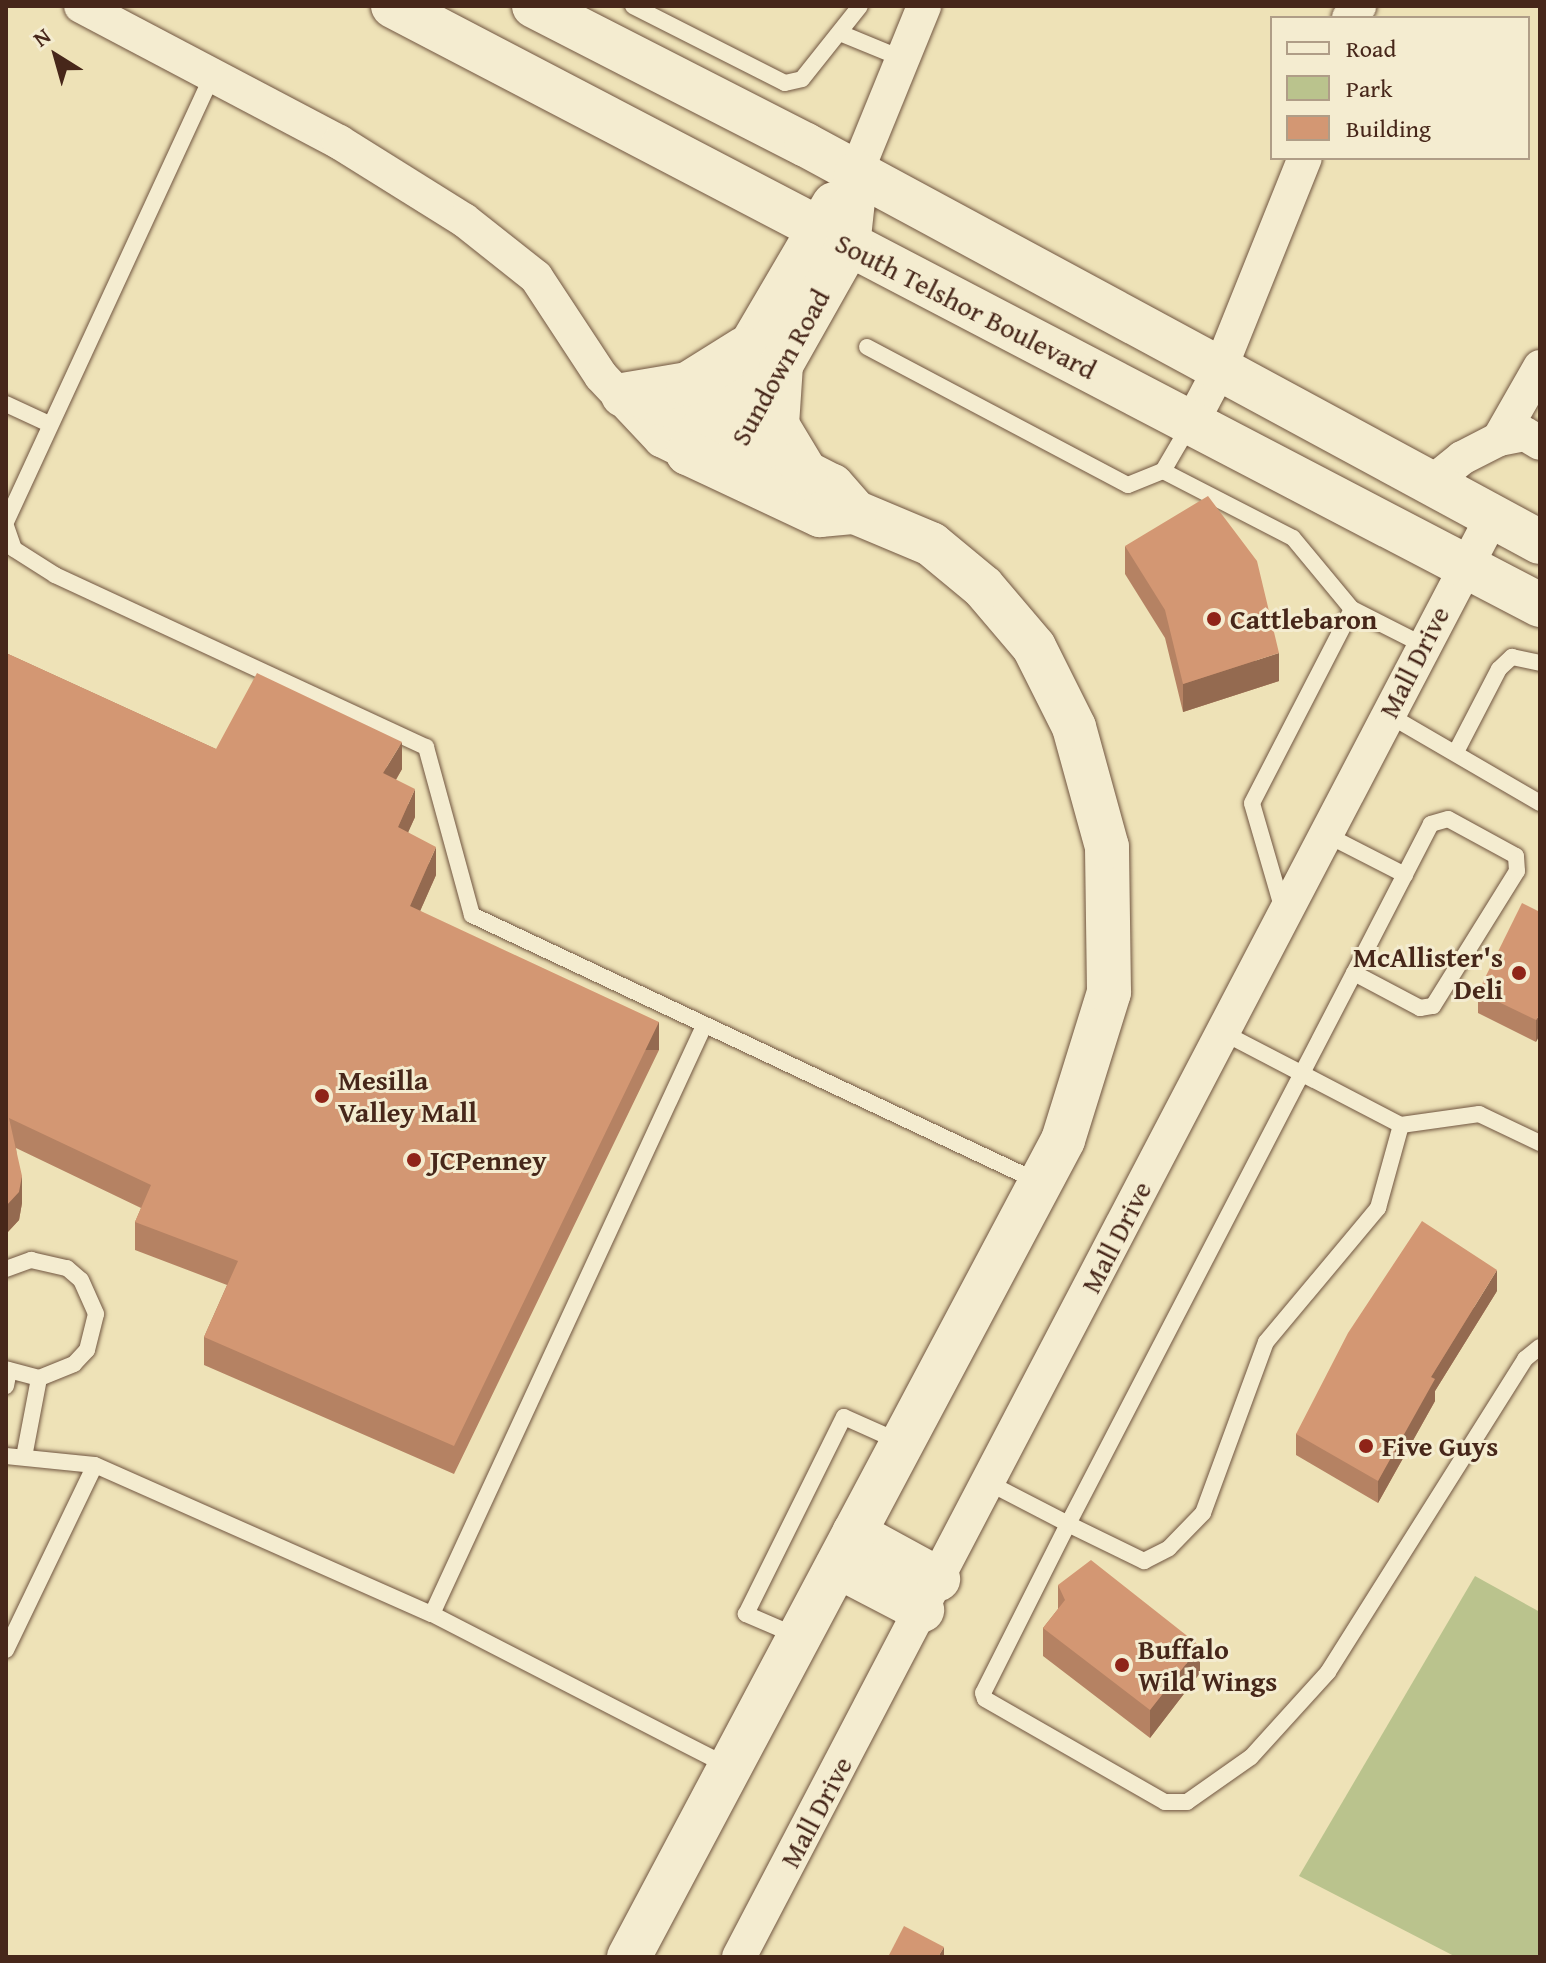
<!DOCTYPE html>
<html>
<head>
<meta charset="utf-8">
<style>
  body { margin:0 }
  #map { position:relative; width:1546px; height:1963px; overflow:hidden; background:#eee2b7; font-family:"Gentium Book Plus",serif }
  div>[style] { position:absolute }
  .green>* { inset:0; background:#bac38d }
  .roads { filter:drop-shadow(0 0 2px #715641) drop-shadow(0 0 2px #715641) }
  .lane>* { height:16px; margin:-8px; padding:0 8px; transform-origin:8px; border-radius:8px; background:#f4ecd0 }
  .street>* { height:34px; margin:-17px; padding:0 17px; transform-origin:17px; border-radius:17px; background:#f4ecd0 }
  .secondary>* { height:44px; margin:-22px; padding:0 22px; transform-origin:22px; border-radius:22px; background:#f4ecd0 }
  .wall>* { inset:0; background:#b58263 }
  .shaded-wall>* { inset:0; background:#946a50; transform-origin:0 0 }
  .building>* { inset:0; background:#d39773 }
  .dots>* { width:22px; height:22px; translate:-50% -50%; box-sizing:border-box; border:4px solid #f4ecd0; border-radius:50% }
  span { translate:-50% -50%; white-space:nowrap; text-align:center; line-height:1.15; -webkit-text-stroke:6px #f4ecd0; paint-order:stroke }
  .street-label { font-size:28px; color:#47271a }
  .poi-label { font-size:28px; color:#47271a; font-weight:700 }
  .left { translate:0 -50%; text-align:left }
  .right { translate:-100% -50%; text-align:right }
  .frame { position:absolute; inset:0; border:8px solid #47271a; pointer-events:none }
  .legend { position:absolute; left:1270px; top:16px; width:260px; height:144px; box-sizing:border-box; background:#f4ecd0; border:2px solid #af9d87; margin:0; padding:10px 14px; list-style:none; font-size:24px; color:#47271a }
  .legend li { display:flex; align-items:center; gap:16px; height:40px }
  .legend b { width:40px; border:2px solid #af9d87 }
  .north { position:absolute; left:16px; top:16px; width:80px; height:80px; -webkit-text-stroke:6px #f4ecd0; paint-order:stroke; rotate:323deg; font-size:22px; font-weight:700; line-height:32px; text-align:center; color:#47271a }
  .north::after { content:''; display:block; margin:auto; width:28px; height:36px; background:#47271a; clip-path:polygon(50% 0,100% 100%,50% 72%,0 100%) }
</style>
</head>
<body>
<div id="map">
  <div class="green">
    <div style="clip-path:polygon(1475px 1576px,1540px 1612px,1540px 1957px,1456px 1957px,1299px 1876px)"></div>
  </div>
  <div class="roads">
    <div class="lane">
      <div style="left:633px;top:6px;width:170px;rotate:26.9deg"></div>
      <div style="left:785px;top:83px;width:17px;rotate:-13deg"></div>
      <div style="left:802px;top:79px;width:93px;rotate:-51.5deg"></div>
      <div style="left:840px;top:33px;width:68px;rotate:22.4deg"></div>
      <div style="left:867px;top:347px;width:295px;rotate:27.9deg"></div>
      <div style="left:1128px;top:485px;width:38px;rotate:-22deg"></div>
      <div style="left:6px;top:404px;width:47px;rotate:24.9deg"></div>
      <div style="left:1191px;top:423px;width:56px;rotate:120.3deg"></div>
      <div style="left:1163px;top:471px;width:146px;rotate:27.3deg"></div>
      <div style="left:1293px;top:538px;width:92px;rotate:50.3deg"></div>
      <div style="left:1352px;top:609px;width:80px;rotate:26.9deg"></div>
      <div style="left:6px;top:522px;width:491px;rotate:-65.2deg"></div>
      <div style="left:6px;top:526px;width:24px;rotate:71deg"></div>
      <div style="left:14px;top:549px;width:49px;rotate:32.4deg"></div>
      <div style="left:55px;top:575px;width:409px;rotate:24.9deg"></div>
      <div style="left:426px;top:747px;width:174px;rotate:74.7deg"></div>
      <div style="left:472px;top:915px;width:627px;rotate:25.22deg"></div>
      <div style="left:1387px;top:714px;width:177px;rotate:30.2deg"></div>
      <div style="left:1457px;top:750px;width:91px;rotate:-62.6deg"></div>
      <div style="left:1499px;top:669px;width:18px;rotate:-43deg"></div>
      <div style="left:1512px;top:657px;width:29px;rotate:12deg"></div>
      <div style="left:1325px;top:834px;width:90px;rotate:27.1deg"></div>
      <div style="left:1283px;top:910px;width:111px;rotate:-106.2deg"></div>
      <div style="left:1252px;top:803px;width:218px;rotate:-62.7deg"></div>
      <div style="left:1354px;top:973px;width:75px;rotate:27.9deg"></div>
      <div style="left:1420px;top:1008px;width:13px;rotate:-9deg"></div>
      <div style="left:1433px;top:1006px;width:159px;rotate:-58.1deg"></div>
      <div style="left:1517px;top:871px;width:15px;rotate:-94deg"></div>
      <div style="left:1516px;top:856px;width:77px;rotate:-151.4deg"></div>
      <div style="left:1448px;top:819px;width:18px;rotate:164deg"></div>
      <div style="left:1431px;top:824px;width:168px;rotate:117.3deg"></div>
      <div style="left:1354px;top:973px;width:621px;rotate:117.43deg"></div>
      <div style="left:1068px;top:1524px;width:85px;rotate:26deg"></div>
      <div style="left:1144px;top:1561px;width:28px;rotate:-27deg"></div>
      <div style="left:1169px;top:1548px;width:49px;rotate:-45.8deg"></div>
      <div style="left:1203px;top:1513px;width:182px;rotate:-69.8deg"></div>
      <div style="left:1266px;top:1342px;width:175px;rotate:-50.1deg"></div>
      <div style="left:1378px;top:1208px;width:86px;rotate:-74.5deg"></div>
      <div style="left:1222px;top:1032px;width:202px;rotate:27.5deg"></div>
      <div style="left:1401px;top:1125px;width:79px;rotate:-8deg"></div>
      <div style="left:1479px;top:1114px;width:68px;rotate:25.4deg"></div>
      <div style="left:6px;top:1269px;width:27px;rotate:-20deg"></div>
      <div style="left:31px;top:1260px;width:37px;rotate:13deg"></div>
      <div style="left:67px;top:1268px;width:18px;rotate:41deg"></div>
      <div style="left:81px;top:1280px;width:37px;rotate:66deg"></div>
      <div style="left:96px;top:1314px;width:37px;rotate:104deg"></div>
      <div style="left:87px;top:1350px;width:19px;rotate:133deg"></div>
      <div style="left:74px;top:1364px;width:38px;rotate:158deg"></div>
      <div style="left:39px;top:1378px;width:34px;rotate:-165deg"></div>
      <div style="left:6px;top:1386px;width:16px;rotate:-79deg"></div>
      <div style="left:6px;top:1456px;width:89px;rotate:5.8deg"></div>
      <div style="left:95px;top:1465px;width:368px;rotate:23.9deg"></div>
      <div style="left:432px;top:1614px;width:333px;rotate:27.2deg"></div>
      <div style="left:24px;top:1457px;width:80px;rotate:-79.2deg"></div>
      <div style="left:989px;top:1483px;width:89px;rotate:27.4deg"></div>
      <div style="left:1068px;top:1524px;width:189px;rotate:116.7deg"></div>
      <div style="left:983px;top:1693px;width:6px;rotate:72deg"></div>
      <div style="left:985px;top:1699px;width:207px;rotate:29.8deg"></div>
      <div style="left:1165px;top:1802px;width:22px"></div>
      <div style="left:1187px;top:1802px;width:78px;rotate:-35.1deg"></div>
      <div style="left:1251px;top:1757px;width:115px;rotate:-47.8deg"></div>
      <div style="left:1328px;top:1672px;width:370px;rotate:-57.8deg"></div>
      <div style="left:1525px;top:1359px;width:19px;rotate:-39deg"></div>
      <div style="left:432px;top:1614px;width:648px;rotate:-65.18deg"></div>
      <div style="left:797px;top:1636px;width:56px;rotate:-156.7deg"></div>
      <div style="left:746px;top:1614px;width:220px;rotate:-63.6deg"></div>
      <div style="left:844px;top:1417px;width:61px;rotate:24.1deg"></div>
      <div style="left:6px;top:1650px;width:205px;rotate:-64.3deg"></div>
    </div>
    <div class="street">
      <div style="left:81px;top:6px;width:292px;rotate:27.8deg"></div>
      <div style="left:339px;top:142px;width:147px;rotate:32deg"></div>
      <div style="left:464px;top:220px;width:92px;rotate:38.4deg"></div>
      <div style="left:536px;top:277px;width:118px;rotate:56.7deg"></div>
      <div style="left:601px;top:376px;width:88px;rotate:46.8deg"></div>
      <div style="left:661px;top:440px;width:30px;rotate:26deg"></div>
      <div style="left:1349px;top:18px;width:16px;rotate:-50deg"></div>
      <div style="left:856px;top:173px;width:180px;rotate:-67.8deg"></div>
      <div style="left:626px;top:396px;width:84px;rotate:18deg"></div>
      <div style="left:706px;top:422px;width:112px;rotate:27deg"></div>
      <div style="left:1192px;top:422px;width:60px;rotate:-62.2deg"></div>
      <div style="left:1220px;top:369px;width:227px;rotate:-68.1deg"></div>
      <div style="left:1499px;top:439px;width:83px;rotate:-60.3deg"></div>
      <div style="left:728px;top:458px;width:103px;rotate:-60.5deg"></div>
      <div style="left:1430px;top:484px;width:41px;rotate:-39.1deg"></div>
      <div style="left:1462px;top:458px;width:42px;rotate:-27.2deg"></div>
      <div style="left:1499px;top:439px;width:26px;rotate:-11deg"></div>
      <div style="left:1525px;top:434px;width:17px;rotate:31deg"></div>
      <div style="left:739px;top:1957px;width:1625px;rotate:-62.39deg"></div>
    </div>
    <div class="secondary">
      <div style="left:393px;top:6px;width:1294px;rotate:27.58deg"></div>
      <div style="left:534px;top:6px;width:305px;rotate:27.1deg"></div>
      <div style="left:806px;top:145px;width:834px;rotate:28.41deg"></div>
      <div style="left:834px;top:204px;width:289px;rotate:120.4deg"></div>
      <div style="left:688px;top:453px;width:146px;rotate:25.2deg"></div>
      <div style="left:820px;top:515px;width:35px;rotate:-5deg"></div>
      <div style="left:623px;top:395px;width:66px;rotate:-9.6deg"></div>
      <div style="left:688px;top:384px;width:66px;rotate:-32deg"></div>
      <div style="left:854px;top:1533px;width:96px;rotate:28.7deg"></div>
      <div style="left:837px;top:1566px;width:96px;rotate:27.4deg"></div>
      <div style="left:629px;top:1957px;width:925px;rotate:-62.02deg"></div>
      <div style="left:1063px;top:1140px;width:155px;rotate:-72.7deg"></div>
      <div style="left:1109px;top:992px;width:145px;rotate:-90.8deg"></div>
      <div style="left:1107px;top:847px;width:124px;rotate:-105.4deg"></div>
      <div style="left:1074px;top:727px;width:89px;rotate:-116.6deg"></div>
      <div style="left:1034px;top:647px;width:79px;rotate:-130.4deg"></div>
      <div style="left:983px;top:587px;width:67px;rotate:-140.4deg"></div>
      <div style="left:931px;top:544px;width:82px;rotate:-157.2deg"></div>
      <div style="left:855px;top:512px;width:35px;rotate:-131deg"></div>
      <div style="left:832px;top:486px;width:29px;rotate:-153deg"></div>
      <div style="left:806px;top:473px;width:56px;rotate:-121.1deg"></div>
      <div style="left:777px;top:425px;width:60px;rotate:-86.2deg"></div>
      <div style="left:781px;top:365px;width:137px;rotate:-60.6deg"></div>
      <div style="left:848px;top:246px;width:73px;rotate:-83.7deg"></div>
    </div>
  </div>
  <div class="wall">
    <div style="clip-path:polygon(1125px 546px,1279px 681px,1183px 712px,1165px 638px,1125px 574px)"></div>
    <div style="clip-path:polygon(6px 653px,216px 749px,402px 769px,396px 780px,415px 817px,408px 832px,436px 875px,420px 911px,659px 1050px,454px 1474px,204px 1365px,204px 1337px,227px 1285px,135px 1250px,135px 1222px,141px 1208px,16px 1148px,22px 1203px,19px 1220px,6px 1234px)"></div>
    <div style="clip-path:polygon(1540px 912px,1536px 1042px,1478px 1013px,1478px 992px)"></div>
    <div style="clip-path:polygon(1497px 1291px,1435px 1391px,1435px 1401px,1378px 1503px,1296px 1455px,1296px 1434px)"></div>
    <div style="clip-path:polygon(1058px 1585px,1200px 1673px,1150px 1738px,1043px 1656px,1043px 1628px,1058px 1609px)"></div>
  </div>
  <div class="shaded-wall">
    <div style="clip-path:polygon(1279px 653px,1279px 681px,1183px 712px,1183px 684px)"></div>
    <div style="clip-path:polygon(402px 742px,402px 769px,383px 801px,383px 773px)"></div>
    <div style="clip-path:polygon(415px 789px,415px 817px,398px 855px,398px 827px)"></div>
    <div style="clip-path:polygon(436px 847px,436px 875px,410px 934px,410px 906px)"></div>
    <div style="clip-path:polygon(1540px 1014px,1540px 1035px,1536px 1042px,1536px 1020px)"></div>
    <div style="left:659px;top:1022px;width:28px;height:471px;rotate:90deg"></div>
    <div style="clip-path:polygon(22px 1176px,22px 1203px,19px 1220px,6px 1234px,6px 1206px)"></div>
    <div style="clip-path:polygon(1497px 1270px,1497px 1291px,1435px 1391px,1435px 1401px,1378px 1503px,1378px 1481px,1431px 1377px)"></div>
    <div style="clip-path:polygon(1200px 1646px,1200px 1673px,1150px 1738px,1150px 1710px)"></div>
    <div style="clip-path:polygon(944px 1947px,944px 1957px,938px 1957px)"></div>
  </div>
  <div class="building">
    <div style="clip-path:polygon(1208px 496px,1257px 561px,1279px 653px,1183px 684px,1165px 610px,1125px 546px)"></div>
    <div style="clip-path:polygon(6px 653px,216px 749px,257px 673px,402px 742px,383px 773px,415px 789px,398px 827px,436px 847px,410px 906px,659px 1022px,454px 1446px,204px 1337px,238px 1261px,135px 1222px,151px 1185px,9px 1118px,22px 1176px,19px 1192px,6px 1206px)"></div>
    <div style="clip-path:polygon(1522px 903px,1540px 912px,1540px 1014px,1536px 1020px,1478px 992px)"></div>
    <div style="clip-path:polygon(1422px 1221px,1497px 1270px,1431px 1377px,1435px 1379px,1378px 1481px,1296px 1434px,1348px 1333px)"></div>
    <div style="clip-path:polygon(1091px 1560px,1200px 1646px,1150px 1710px,1043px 1628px,1065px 1600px,1058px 1585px)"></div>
    <div style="clip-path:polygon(904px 1926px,944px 1947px,938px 1957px,888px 1957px)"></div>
  </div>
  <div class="dots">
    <div style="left:1214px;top:619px;background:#8f2418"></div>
    <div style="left:1519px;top:973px;background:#8f2418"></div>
    <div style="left:322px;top:1096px;background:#8f2418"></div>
    <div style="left:414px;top:1160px;background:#8f2418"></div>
    <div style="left:1366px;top:1446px;background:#8f2418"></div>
    <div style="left:1122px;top:1665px;background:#8f2418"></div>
  </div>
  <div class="street-label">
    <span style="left:966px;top:306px;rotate:27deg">South Telshor Boulevard</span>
    <span style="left:780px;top:367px;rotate:-61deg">Sundown Road</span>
    <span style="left:1414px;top:662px;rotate:-63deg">Mall Drive</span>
    <span style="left:1116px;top:1237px;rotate:-63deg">Mall Drive</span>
    <span style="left:816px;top:1812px;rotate:-62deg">Mall Drive</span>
  </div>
  <div class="poi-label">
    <span class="left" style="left:1230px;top:619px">Cattlebaron</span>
    <span class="right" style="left:1503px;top:973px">McAllister's<br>Deli</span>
    <span class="left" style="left:338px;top:1096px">Mesilla<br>Valley Mall</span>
    <span class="left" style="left:430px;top:1160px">JCPenney</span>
    <span class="left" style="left:1382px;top:1446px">Five Guys</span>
    <span class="left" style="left:1138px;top:1665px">Buffalo<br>Wild Wings</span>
  </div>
  <div class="frame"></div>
  <ul class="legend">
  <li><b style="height:10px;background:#f4ecd0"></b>Road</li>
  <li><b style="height:22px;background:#bac38d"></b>Park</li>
  <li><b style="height:22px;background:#d39773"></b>Building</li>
  </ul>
  <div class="north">N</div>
</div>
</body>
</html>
